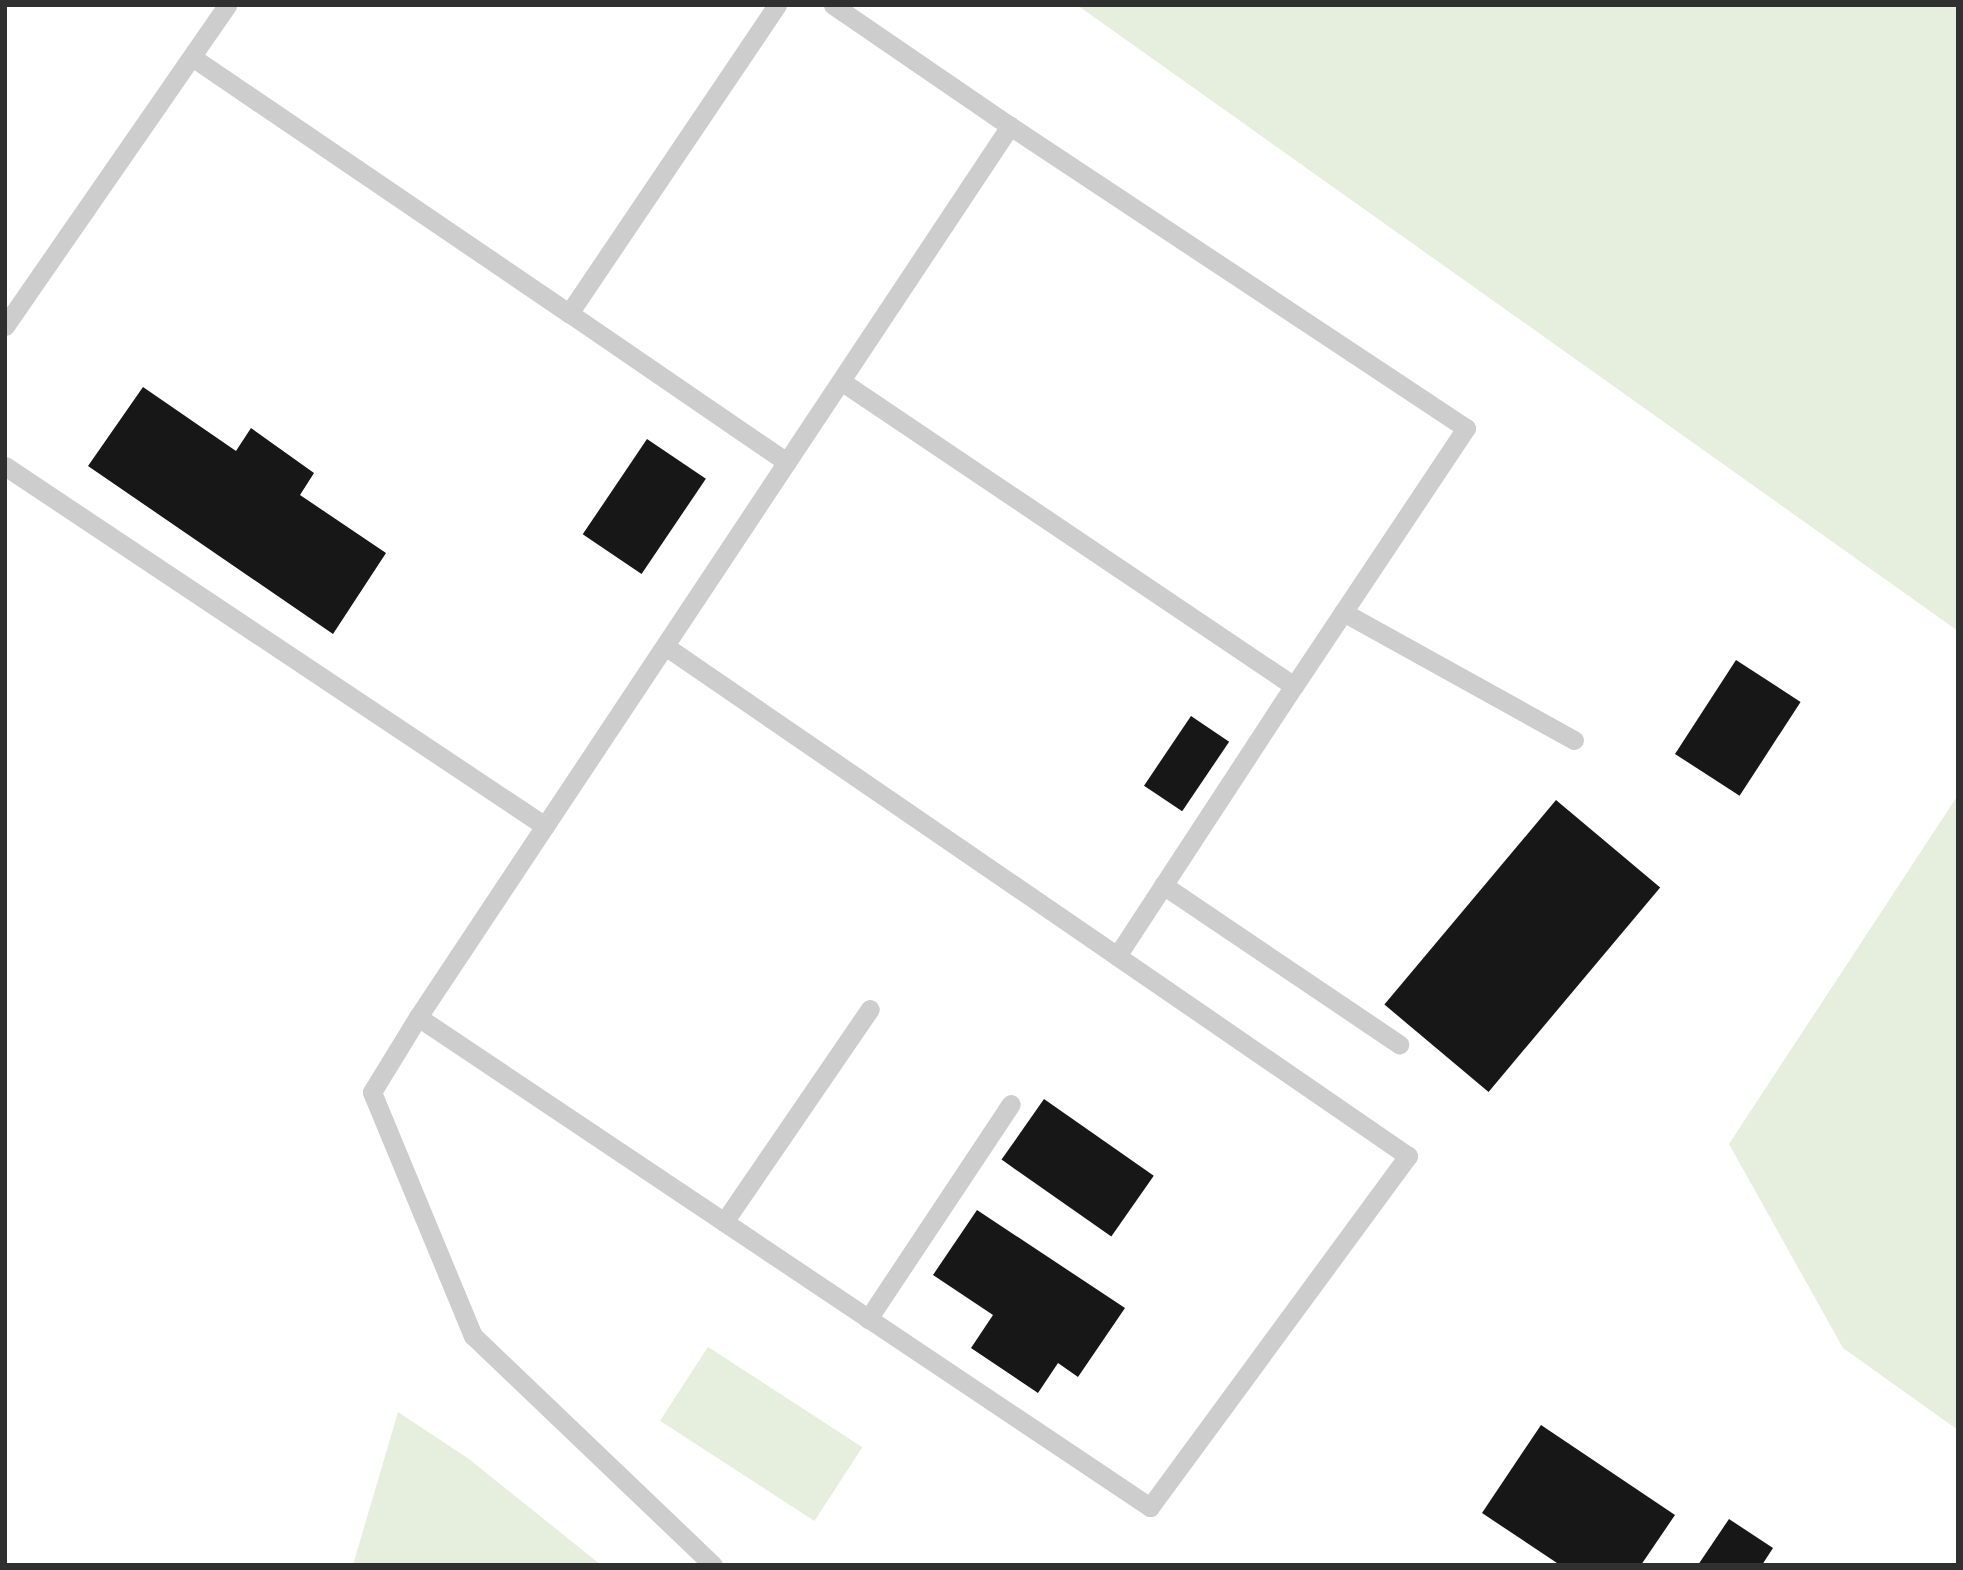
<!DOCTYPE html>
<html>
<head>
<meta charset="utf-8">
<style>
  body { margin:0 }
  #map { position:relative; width:1963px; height:1570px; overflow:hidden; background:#fff; font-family:Commissioner,sans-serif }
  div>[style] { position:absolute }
  .green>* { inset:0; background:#e6eedd; transform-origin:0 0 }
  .building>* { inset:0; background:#171717; transform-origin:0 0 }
  .lane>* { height:19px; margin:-9.5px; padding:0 9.5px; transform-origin:9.5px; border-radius:9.5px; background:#cdcdcd }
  span { translate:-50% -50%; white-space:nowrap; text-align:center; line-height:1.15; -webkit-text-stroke:7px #fff; paint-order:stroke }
  .frame { position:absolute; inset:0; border:7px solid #303030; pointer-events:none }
</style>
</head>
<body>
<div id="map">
  <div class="green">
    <div style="clip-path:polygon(1077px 5px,1958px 5px,1958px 631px)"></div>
    <div style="clip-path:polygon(1958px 795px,1958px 1430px,1843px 1348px,1729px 1144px)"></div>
    <div style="left:708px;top:1347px;width:184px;height:88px;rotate:33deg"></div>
    <div style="clip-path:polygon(398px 1412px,469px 1459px,601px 1565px,353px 1565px)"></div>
  </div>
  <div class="building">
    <div style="clip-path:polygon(143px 387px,236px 451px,251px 428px,314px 473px,300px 495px,386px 553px,333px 634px,88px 466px)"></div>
    <div style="left:647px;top:439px;width:71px;height:115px;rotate:34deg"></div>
    <div style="left:1736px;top:660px;width:77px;height:112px;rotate:33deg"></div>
    <div style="left:1191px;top:716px;width:46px;height:84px;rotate:34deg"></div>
    <div style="left:1556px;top:800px;width:136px;height:267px;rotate:40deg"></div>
    <div style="left:1044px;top:1099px;width:134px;height:74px;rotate:35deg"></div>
    <div style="clip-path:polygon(977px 1210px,1125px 1308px,1078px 1377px,1058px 1363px,1038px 1393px,971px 1348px,993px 1315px,933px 1275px)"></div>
    <div style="clip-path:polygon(1541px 1425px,1675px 1515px,1641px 1565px,1560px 1565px,1482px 1513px)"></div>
    <div style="clip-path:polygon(1729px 1519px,1773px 1548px,1762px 1565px,1698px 1565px)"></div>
  </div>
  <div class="lane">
    <div style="left:777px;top:5px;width:372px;rotate:124deg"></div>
    <div style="left:569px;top:313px;width:264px;rotate:34.4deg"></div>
    <div style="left:833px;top:5px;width:214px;rotate:34.4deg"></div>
    <div style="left:192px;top:57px;width:456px;rotate:34.2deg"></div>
    <div style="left:5px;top:326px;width:390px;rotate:-55.3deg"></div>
    <div style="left:5px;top:466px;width:649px;rotate:33.69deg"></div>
    <div style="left:1343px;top:612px;width:264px;rotate:29deg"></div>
    <div style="left:665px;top:646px;width:548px;rotate:34.44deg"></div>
    <div style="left:1117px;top:956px;width:323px;rotate:-56.8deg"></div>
    <div style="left:1163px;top:885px;width:285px;rotate:34deg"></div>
    <div style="left:418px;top:1017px;width:881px;rotate:33.8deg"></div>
    <div style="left:1150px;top:1507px;width:436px;rotate:-53.7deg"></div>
    <div style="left:1408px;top:1156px;width:353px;rotate:-145.5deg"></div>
    <div style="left:724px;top:1222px;width:258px;rotate:-55.6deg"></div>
    <div style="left:868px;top:1319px;width:258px;rotate:-56.4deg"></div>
    <div style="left:713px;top:1565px;width:332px;rotate:-136.3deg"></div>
    <div style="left:473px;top:1336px;width:264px;rotate:-112.5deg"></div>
    <div style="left:372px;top:1092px;width:88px;rotate:-58.5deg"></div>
    <div style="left:418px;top:1017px;width:1070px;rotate:-56.4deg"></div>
    <div style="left:1010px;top:126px;width:547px;rotate:33.52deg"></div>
    <div style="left:1466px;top:428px;width:310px;rotate:123.7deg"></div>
    <div style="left:1294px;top:686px;width:546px;rotate:-146.05deg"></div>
  </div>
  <div class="frame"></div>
</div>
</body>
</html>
